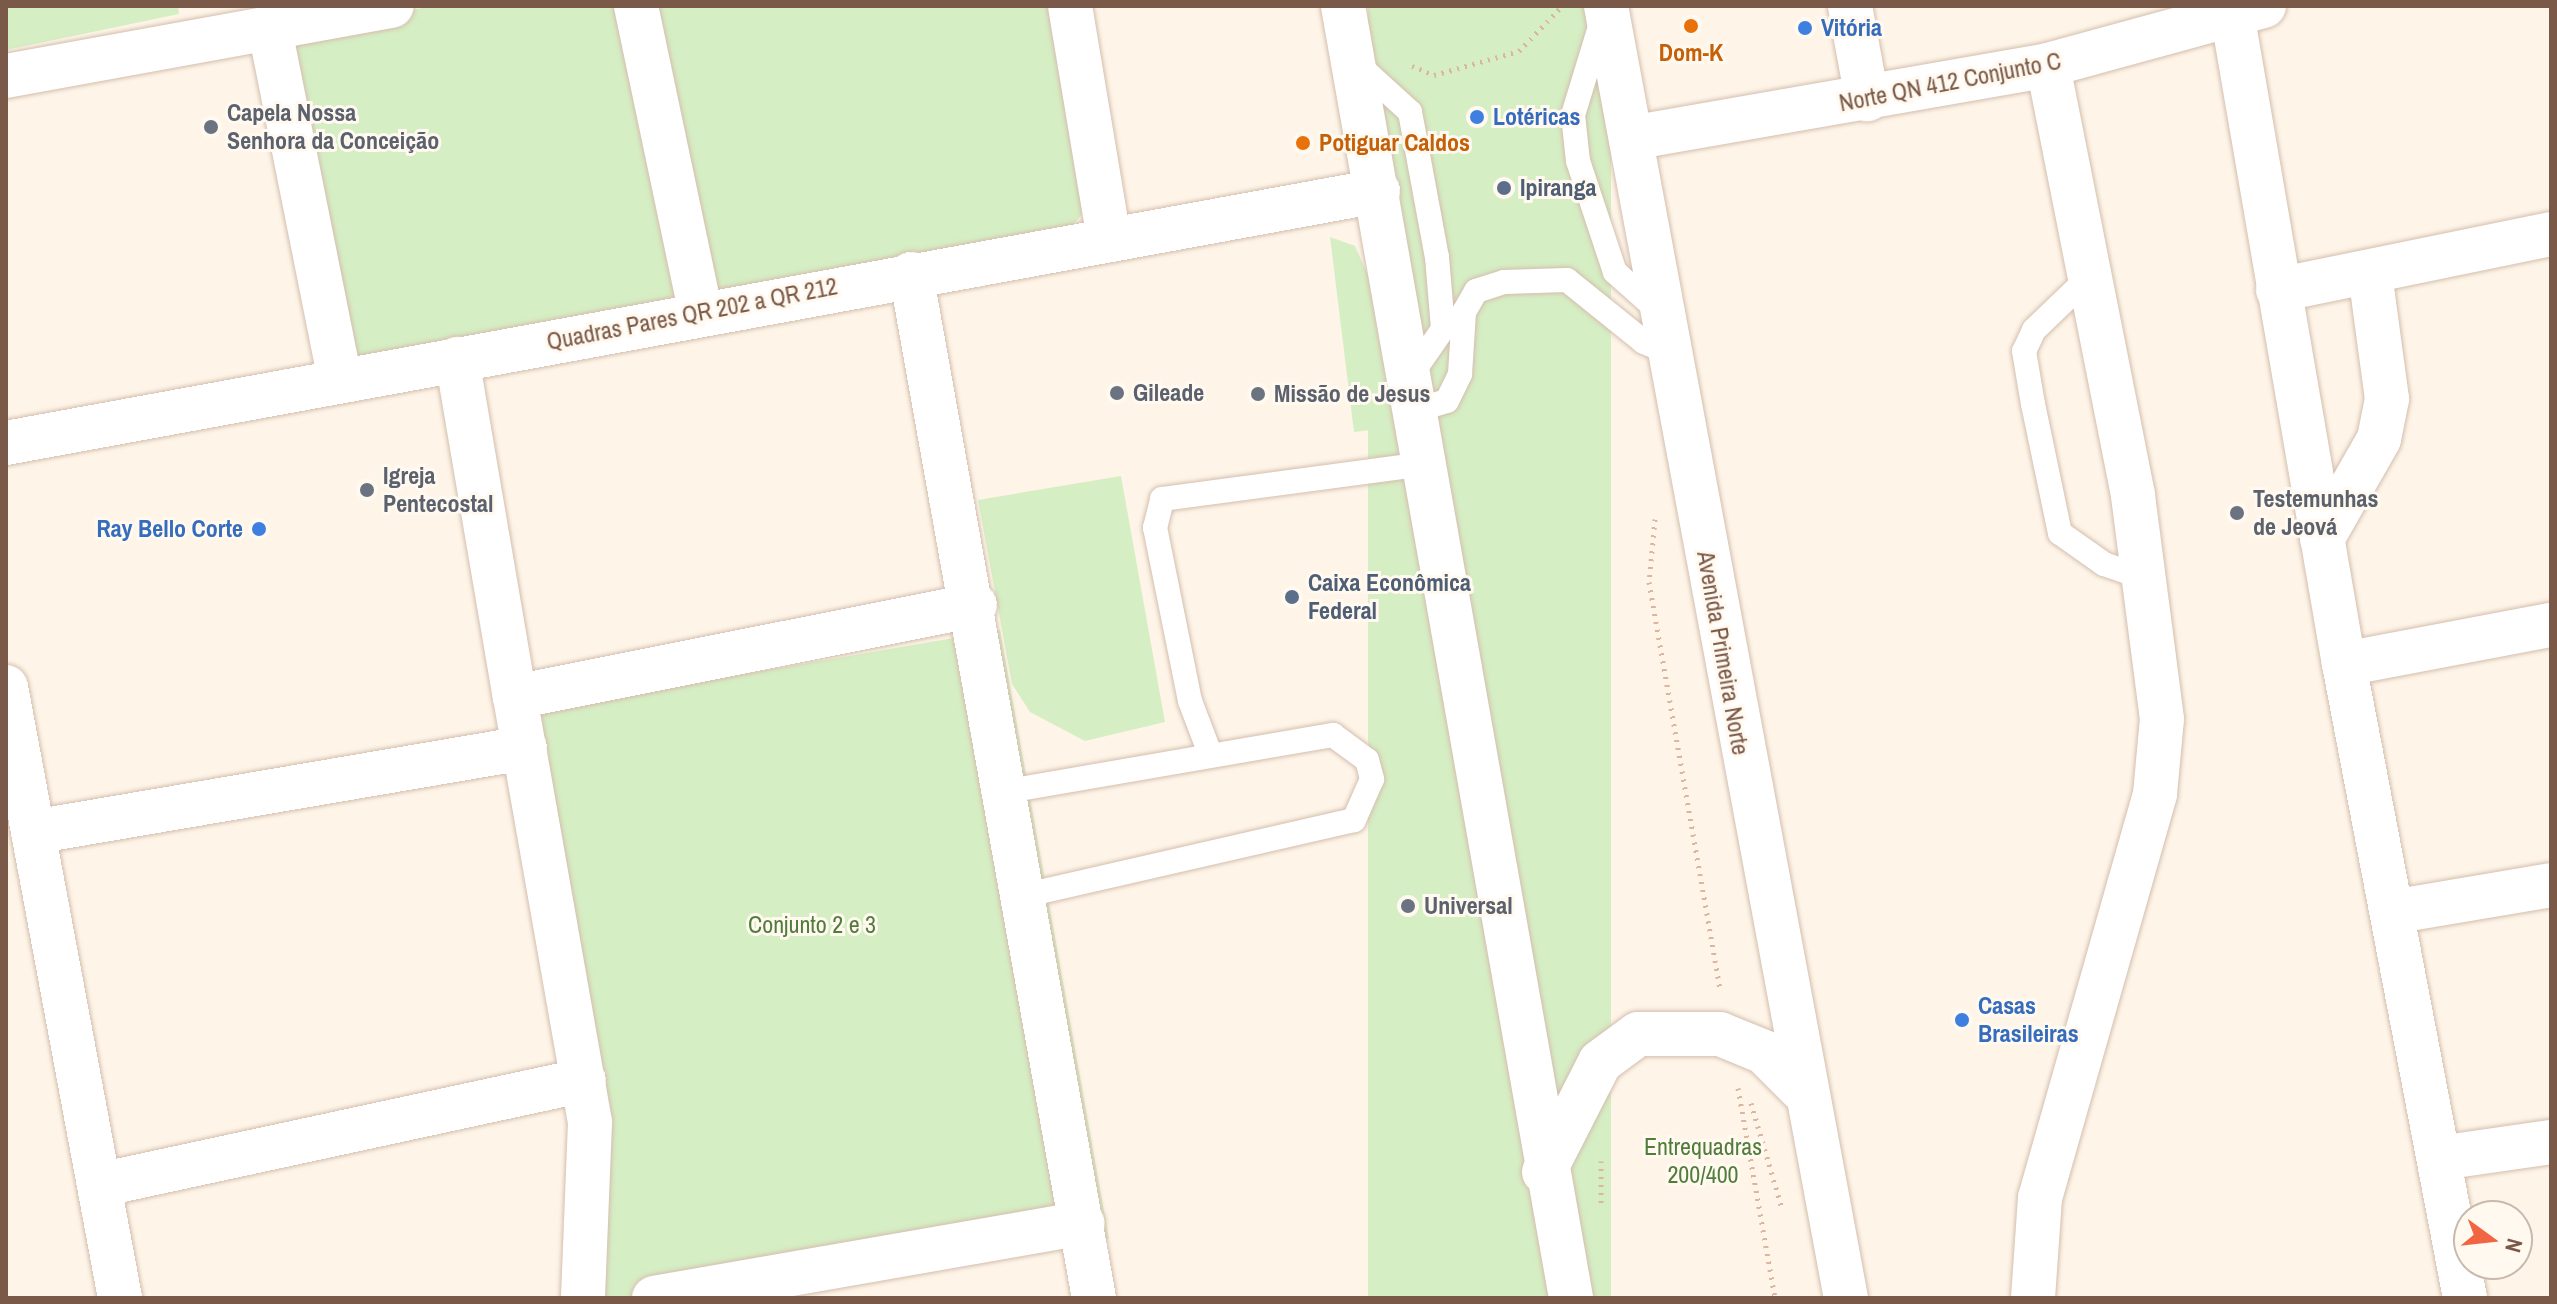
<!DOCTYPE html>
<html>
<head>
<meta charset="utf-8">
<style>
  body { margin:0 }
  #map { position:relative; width:2557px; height:1304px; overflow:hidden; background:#fef5e8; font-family:"Archivo Narrow",sans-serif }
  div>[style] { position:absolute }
  .green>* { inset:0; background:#d6eec4; transform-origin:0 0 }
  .path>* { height:5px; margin-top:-2.5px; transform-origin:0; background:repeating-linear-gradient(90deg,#dcb59f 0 2px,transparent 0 8px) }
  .roads { filter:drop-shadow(0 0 2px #d4beae) drop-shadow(0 0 2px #d4beae) }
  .service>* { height:24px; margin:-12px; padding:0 12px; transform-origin:12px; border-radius:12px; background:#fff }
  .minor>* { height:44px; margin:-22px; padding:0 22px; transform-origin:22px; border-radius:22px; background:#fff }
  .tertiary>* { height:44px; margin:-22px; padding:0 22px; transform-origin:22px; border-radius:22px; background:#fff }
  .secondary>* { height:44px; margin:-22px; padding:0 22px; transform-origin:22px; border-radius:22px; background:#fff }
  .dots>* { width:22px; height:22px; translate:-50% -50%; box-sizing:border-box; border:4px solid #fff9f0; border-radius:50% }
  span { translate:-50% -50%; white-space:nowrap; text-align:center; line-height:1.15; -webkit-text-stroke:6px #fff9f0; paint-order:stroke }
  .shop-label { font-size:24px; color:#366cbe; font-weight:700 }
  .left { translate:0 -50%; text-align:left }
  .right { translate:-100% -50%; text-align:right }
  .food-label { font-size:24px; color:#c56008; font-weight:700 }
  .street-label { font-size:24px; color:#7b5948 }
  .worship-label { font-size:24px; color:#5b616d; font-weight:700 }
  .service-label { font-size:24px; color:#4e5e75; font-weight:700 }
  .park-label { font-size:24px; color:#517c3c }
  .frame { position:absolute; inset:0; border:8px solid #7b5948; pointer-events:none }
  .north { position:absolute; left:2453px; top:1200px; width:80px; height:80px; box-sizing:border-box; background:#fff9f0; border:2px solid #cab9ad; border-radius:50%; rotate:105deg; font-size:22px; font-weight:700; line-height:32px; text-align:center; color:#7b5948 }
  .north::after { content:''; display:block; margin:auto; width:28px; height:36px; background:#f26542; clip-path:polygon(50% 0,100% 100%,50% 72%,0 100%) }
</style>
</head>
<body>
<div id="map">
  <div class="green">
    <div style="clip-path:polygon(6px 6px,178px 6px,179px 14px,6px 50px)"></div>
    <div style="clip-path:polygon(430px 6px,1056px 6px,1085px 211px,1036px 267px,357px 399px,292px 39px)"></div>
    <div style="left:1368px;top:6px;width:243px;height:1313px"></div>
    <div style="clip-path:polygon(1330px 237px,1355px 246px,1372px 284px,1395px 427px,1354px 432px)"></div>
    <div style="clip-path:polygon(1121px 476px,1165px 722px,1085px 741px,1030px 712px,1012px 684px,978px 500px)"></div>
    <div style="clip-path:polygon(1000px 630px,1109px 1239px,714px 1298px,602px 1298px,529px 711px)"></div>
  </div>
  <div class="path">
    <div style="left:1412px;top:66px;width:24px;rotate:22deg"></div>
    <div style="left:1434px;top:75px;width:88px;rotate:-15.8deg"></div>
    <div style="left:1519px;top:51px;width:62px;rotate:-46.3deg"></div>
    <div style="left:1655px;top:519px;width:63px;rotate:95.4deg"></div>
    <div style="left:1649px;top:582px;width:414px;rotate:80.1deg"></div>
    <div style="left:1738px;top:1088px;width:213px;rotate:80deg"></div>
    <div style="left:1751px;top:1103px;width:109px;rotate:73.6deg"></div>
    <div style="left:1601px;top:1161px;width:42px;rotate:90deg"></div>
  </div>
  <div class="roads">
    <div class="service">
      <div style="left:1603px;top:17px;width:102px;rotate:107deg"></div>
      <div style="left:1573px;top:115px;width:46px;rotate:83.8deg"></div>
      <div style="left:1578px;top:161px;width:117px;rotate:71.6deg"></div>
      <div style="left:1615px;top:272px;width:62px;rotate:41.7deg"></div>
      <div style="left:1353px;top:60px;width:77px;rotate:42.4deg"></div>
      <div style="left:1410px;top:112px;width:147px;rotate:79.5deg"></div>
      <div style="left:1437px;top:257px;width:72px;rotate:85.2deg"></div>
      <div style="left:1443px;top:329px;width:60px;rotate:124.8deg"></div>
      <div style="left:2088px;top:278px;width:75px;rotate:136.1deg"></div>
      <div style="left:2034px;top:330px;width:23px;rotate:115deg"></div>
      <div style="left:2024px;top:351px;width:54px;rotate:80.4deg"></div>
      <div style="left:2033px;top:404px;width:132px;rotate:78.2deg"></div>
      <div style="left:2060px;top:533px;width:54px;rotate:35.2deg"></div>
      <div style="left:2104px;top:564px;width:37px;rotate:19deg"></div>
      <div style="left:1414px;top:411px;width:34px;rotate:-17deg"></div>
      <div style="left:1447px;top:401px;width:30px;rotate:-64deg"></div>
      <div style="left:1460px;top:374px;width:62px;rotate:-86.3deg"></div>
      <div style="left:1464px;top:312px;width:24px;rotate:-60deg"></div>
      <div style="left:1476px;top:291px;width:29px;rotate:-18deg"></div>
      <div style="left:1504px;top:282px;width:63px;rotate:-1.8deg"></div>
      <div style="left:1567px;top:280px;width:99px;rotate:38.8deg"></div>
      <div style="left:1644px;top:342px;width:28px;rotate:23deg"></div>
      <div style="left:1209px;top:751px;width:53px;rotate:-110.8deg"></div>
      <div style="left:1190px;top:701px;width:177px;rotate:-101.4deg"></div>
      <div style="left:1155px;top:528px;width:30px;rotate:-76deg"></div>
      <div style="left:1162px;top:499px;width:264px;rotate:-7.6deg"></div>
      <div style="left:1008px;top:791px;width:330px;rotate:-9.8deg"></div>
      <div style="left:1333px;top:735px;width:42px;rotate:36.3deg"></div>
      <div style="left:1367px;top:760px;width:20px;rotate:75deg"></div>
      <div style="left:1372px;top:779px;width:45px;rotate:113.7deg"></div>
      <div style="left:1354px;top:820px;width:335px;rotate:167.1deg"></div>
    </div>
    <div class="minor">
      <div style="left:636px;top:6px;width:312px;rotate:78.1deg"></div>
      <div style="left:1070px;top:6px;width:237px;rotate:80.5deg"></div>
      <div style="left:1850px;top:6px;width:95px;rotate:79.6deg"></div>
      <div style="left:2233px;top:19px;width:654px;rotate:80.24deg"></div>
      <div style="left:2344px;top:664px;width:645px;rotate:79.19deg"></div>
      <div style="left:270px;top:30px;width:358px;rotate:78.7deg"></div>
      <div style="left:6px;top:76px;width:392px;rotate:-10.3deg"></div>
      <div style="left:911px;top:274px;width:1040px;rotate:79.87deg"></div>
      <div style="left:2278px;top:290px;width:279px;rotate:-11.6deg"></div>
      <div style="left:457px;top:359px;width:343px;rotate:80.3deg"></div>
      <div style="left:515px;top:697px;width:469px;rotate:-11.3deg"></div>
      <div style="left:2322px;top:539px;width:115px;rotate:-60.3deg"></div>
      <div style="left:2379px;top:439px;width:41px;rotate:-78.7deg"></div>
      <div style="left:2387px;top:399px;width:126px;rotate:-97.7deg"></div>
      <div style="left:2344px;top:664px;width:211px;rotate:-10.7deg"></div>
      <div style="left:6px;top:687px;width:622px;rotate:79.43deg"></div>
      <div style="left:515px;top:697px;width:432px;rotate:80deg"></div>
      <div style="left:590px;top:1122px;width:176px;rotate:92.3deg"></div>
      <div style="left:33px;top:832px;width:499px;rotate:-9.7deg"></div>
      <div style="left:2392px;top:912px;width:161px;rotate:-9.6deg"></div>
      <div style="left:2440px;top:1158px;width:112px;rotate:-8.2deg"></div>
      <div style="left:99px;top:1185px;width:496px;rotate:-12.2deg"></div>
      <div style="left:654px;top:1298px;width:435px;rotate:-9.9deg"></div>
      <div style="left:2033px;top:1298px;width:100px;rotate:-86deg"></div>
      <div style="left:2040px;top:1198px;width:420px;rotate:-74.1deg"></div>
      <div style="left:2155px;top:794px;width:75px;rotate:-84.7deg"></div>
      <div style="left:2162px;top:719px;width:226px;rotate:-97.4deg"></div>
      <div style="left:2133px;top:495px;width:438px;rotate:-101.2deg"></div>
    </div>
    <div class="tertiary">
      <div style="left:1631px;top:138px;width:423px;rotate:-9.9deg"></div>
      <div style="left:2048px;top:65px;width:224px;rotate:-15.3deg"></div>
      <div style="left:6px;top:443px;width:1395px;rotate:-10.41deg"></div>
    </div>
    <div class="secondary">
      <div style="left:1343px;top:6px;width:1312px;rotate:79.99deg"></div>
      <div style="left:1606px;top:6px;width:1314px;rotate:79.48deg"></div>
      <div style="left:1544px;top:1172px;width:123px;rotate:-63deg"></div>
      <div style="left:1600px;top:1062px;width:47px;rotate:-36.4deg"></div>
      <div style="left:1638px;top:1034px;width:82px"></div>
      <div style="left:1720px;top:1034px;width:48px;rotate:22.2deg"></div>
      <div style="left:1764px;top:1052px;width:54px;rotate:45deg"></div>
    </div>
  </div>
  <div class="dots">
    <div style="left:1691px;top:26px;background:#e8710a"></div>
    <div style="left:1805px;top:28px;background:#3f7fe0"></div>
    <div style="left:1477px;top:117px;background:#3f7fe0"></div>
    <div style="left:211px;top:127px;background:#6b7280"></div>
    <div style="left:1303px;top:143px;background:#e8710a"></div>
    <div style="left:1504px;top:188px;background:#5c6f8a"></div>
    <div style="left:1117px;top:393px;background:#6b7280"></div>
    <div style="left:1258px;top:394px;background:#6b7280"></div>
    <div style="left:367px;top:490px;background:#6b7280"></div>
    <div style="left:2237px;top:513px;background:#6b7280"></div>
    <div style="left:259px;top:529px;background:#3f7fe0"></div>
    <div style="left:1292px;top:597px;background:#5c6f8a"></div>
    <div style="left:1408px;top:906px;background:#6b7280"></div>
    <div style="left:1962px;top:1020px;background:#3f7fe0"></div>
  </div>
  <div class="shop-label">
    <span class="left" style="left:1821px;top:28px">Vitória</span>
    <span class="left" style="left:1493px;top:117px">Lotéricas</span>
    <span class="right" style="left:243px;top:529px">Ray Bello Corte</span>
    <span class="left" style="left:1978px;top:1020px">Casas<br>Brasileiras</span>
  </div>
  <div class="food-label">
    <span style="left:1691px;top:53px">Dom-K</span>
    <span class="left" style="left:1319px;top:143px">Potiguar Caldos</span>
  </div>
  <div class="street-label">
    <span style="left:1950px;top:82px;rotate:-11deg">Norte QN 412 Conjunto C</span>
    <span style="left:692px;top:314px;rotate:-11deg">Quadras Pares QR 202 a QR 212</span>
    <span style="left:1723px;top:653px;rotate:80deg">Avenida Primeira Norte</span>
  </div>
  <div class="worship-label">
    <span class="left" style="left:227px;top:127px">Capela Nossa<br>Senhora da Conceição</span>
    <span class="left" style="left:1133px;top:393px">Gileade</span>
    <span class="left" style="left:1274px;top:394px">Missão de Jesus</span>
    <span class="left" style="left:383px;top:490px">Igreja<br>Pentecostal</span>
    <span class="left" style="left:2253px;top:513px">Testemunhas<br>de Jeová</span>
    <span class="left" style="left:1424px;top:906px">Universal</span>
  </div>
  <div class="service-label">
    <span class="left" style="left:1520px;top:188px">Ipiranga</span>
    <span class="left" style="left:1308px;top:597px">Caixa Econômica<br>Federal</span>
  </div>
  <div class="park-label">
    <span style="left:812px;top:925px">Conjunto 2 e 3</span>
    <span style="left:1703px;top:1161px">Entrequadras<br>200/400</span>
  </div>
  <div class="frame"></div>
  <div class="north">N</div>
</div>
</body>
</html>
